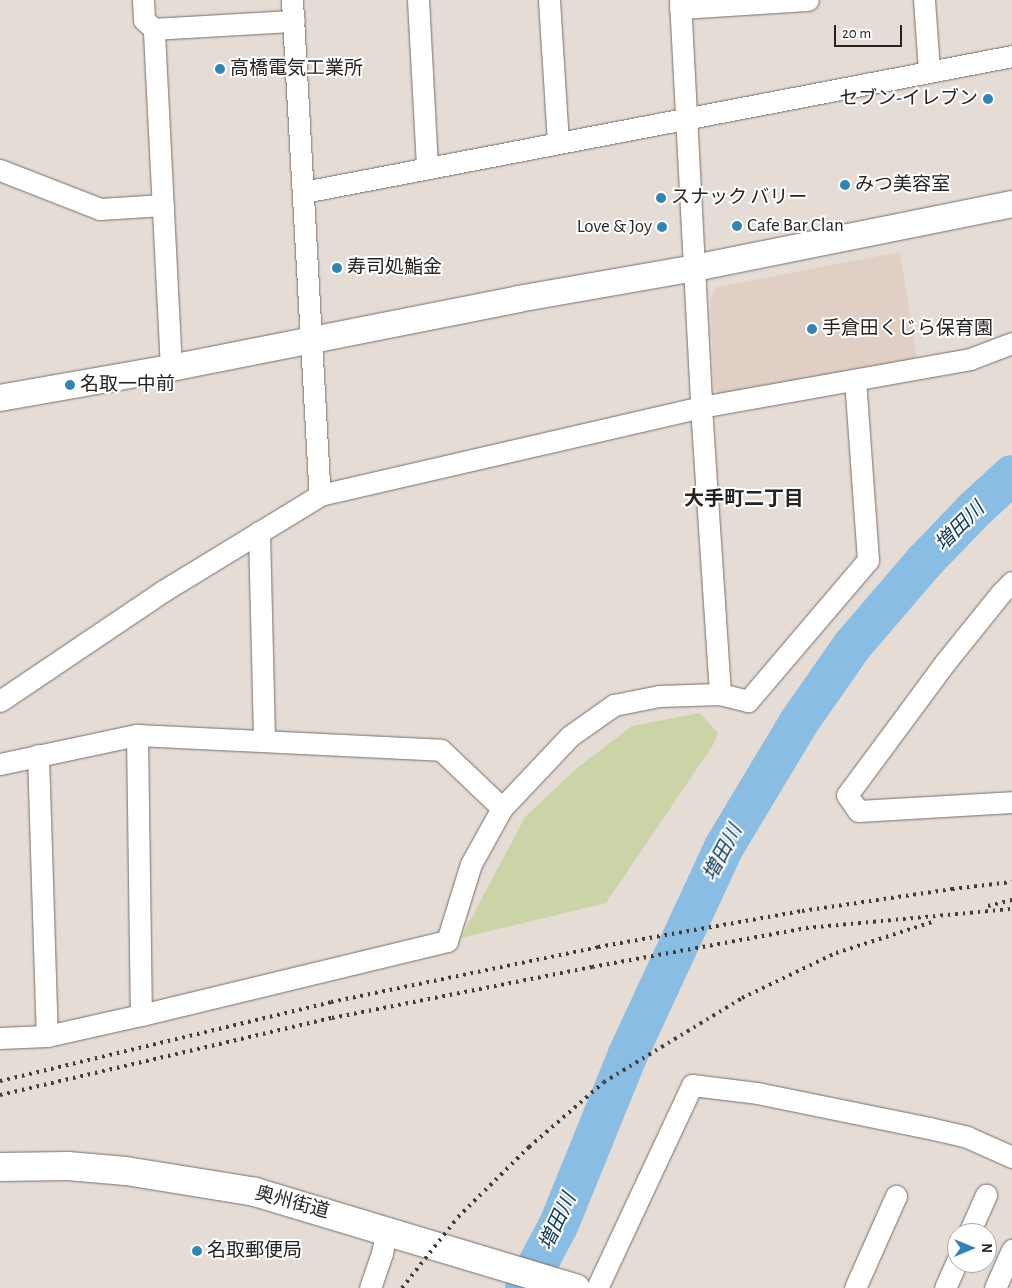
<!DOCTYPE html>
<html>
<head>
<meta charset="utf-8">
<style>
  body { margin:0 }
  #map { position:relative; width:1012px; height:1288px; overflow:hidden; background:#e6dcd6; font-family:"Alegreya Sans","Noto Sans JP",sans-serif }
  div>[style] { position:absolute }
  .built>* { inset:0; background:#e0cfc5 }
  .green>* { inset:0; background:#cbd4a6 }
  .river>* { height:40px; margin:-20px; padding:0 20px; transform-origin:20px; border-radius:20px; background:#8abde4 }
  .roads { filter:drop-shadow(0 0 1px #776e69) drop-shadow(0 0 1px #776e69) }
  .minor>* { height:21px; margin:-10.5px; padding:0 10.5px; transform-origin:10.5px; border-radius:10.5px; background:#fff }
  .tertiary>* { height:26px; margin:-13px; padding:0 13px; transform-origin:13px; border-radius:13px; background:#fff }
  .secondary>* { height:28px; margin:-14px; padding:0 14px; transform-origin:14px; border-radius:14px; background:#fff }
  .rail>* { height:4px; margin-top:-2px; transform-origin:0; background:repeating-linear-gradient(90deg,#413c3a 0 2.5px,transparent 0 7.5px) }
  .dots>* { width:14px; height:14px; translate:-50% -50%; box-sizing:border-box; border:2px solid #fff; border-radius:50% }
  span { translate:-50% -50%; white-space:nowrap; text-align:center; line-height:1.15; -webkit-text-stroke:4px #fff; paint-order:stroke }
  .poi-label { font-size:19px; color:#262220 }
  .left { translate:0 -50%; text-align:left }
  .right { translate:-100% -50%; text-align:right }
  .street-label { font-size:19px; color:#262220 }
  .neighbourhood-label { font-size:20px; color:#262220; font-weight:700 }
  .water-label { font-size:20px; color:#113954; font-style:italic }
  .north { position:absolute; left:947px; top:1223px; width:50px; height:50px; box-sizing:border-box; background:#fff; border:1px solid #a8a7a6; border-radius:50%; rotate:90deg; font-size:14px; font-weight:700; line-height:20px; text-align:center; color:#262220 }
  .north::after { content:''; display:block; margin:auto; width:18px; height:22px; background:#3284b4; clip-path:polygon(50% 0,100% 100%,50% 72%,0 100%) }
  .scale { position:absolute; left:834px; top:25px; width:68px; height:22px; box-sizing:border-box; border:2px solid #262220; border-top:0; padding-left:6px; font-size:15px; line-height:18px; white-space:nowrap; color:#262220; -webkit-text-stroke:4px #fff; paint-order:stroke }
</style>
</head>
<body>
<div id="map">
  <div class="built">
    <div style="clip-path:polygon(900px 252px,917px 359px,719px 394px,714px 388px,710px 299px,717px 287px)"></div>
  </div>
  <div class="green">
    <div style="clip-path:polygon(700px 713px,718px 733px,713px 745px,606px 903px,461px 938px,525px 817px,577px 768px,632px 726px)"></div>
  </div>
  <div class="river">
    <div style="left:525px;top:1288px;width:72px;rotate:-62deg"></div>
    <div style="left:559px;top:1224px;width:183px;rotate:-67.9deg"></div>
    <div style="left:628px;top:1054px;width:228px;rotate:-65.1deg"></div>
    <div style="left:724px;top:847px;width:146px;rotate:-59deg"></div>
    <div style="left:799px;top:722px;width:93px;rotate:-55.1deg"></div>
    <div style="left:852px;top:646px;width:111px;rotate:-49.4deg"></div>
    <div style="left:924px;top:562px;width:74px;rotate:-46.1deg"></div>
    <div style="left:975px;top:509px;width:50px;rotate:-42.6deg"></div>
  </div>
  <div class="roads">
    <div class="minor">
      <div style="left:143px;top:0;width:20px;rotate:87deg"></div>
      <div style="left:144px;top:20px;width:13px;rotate:42deg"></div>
      <div style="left:292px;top:0;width:496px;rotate:86.8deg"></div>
      <div style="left:418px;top:0;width:168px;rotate:86.9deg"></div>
      <div style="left:549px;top:0;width:142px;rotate:86.4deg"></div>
      <div style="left:680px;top:0;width:408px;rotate:87deg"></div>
      <div style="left:701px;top:407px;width:288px;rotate:86.2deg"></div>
      <div style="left:924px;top:0;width:70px;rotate:85.9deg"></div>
      <div style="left:680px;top:8px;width:128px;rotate:-3.6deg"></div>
      <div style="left:0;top:170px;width:107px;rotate:21.3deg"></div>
      <div style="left:100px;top:209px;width:63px;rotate:-3.6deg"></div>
      <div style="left:304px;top:192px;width:721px;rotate:-10.87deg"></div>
      <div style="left:171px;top:368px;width:339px;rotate:-92.9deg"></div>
      <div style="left:154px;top:29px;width:140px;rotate:-3.3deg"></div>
      <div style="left:259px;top:532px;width:208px;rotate:88.6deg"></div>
      <div style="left:1012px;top:582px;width:16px;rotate:135deg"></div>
      <div style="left:1001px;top:593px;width:91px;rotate:128.8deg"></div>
      <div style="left:944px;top:664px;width:163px;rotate:126.5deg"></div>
      <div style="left:847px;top:795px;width:19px;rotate:55deg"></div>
      <div style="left:858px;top:811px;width:154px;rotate:-3.3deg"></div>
      <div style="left:0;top:701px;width:197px;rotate:-34deg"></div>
      <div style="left:163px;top:591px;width:184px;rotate:-31.4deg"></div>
      <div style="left:320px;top:495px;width:391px;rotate:-13deg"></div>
      <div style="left:701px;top:407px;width:273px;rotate:-10.1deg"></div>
      <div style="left:970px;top:359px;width:45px;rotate:-20.9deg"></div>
      <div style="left:137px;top:735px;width:280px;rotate:89.2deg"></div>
      <div style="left:141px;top:1015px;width:315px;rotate:-13.6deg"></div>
      <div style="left:447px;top:941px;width:81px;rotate:-72.7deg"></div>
      <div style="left:471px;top:864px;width:64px;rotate:-61deg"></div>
      <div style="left:502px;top:808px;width:99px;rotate:-46.6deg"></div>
      <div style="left:570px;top:736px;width:54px;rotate:-35.2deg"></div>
      <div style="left:614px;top:705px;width:46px;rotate:-11.3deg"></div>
      <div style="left:659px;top:696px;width:61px;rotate:-1.9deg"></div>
      <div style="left:720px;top:694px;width:29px;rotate:14deg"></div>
      <div style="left:748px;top:701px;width:185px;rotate:-49.6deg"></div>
      <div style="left:868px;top:560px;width:180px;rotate:-94.1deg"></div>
      <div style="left:38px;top:755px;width:281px;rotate:88.2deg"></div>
      <div style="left:0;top:764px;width:140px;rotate:-12deg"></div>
      <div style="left:137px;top:735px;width:304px;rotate:2.8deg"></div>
      <div style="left:441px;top:750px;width:84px;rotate:43.6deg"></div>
      <div style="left:0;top:1038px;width:47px;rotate:-2.4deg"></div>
      <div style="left:47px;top:1036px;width:96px;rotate:-12.6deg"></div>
      <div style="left:969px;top:1233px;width:42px;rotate:-65.9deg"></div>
      <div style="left:370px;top:1288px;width:37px;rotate:-71deg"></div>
      <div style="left:382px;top:1253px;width:24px;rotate:-78deg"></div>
      <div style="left:597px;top:1288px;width:224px;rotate:-64.9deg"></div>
      <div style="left:692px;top:1085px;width:65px;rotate:7deg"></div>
      <div style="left:757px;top:1093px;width:176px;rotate:11.5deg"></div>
      <div style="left:929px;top:1128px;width:39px;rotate:13deg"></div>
      <div style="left:967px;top:1137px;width:49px;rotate:24deg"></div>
      <div style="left:855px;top:1288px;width:101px;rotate:-66deg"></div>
      <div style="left:945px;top:1288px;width:30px;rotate:-66deg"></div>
      <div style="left:995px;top:1288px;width:42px;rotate:-65.9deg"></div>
    </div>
    <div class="tertiary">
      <div style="left:0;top:398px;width:174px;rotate:-10deg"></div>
      <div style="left:171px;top:368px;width:354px;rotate:-11.2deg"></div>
      <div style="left:518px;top:299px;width:180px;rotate:-9.9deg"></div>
      <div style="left:695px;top:268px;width:323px;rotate:-11.4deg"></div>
    </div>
    <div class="secondary">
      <div style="left:0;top:1167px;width:68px;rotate:-0.8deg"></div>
      <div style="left:68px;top:1166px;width:58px;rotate:4.9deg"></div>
      <div style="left:126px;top:1171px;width:131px;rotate:9.2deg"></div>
      <div style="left:255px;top:1192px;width:335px;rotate:16.7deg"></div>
    </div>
  </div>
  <div class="rail">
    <div style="left:988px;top:906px;width:25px;rotate:-14deg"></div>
    <div style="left:0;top:1081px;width:340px;rotate:-13.4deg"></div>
    <div style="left:331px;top:1002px;width:273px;rotate:-11.6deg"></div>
    <div style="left:598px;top:947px;width:207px;rotate:-10deg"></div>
    <div style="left:802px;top:911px;width:152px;rotate:-8.3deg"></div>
    <div style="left:952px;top:889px;width:60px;rotate:-6.7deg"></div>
    <div style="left:0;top:1095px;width:341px;rotate:-13.1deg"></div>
    <div style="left:332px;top:1018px;width:265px;rotate:-11.1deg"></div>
    <div style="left:592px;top:967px;width:218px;rotate:-10.3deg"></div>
    <div style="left:806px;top:928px;width:207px;rotate:-5.3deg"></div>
    <div style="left:402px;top:1288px;width:90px;rotate:-51.7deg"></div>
    <div style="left:458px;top:1217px;width:100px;rotate:-44.6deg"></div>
    <div style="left:529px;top:1147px;width:99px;rotate:-40.9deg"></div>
    <div style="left:604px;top:1082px;width:162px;rotate:-31.3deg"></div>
    <div style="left:742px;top:998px;width:104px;rotate:-25.6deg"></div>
    <div style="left:836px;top:953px;width:104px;rotate:-17.9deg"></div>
  </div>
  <div class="dots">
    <div style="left:220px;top:69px;background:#3284b4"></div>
    <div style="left:988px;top:99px;background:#3284b4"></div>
    <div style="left:845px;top:185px;background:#3284b4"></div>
    <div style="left:661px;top:198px;background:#3284b4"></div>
    <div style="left:737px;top:226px;background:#3284b4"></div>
    <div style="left:662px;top:227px;background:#3284b4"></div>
    <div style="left:337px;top:268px;background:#3284b4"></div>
    <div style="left:812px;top:329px;background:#3284b4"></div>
    <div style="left:70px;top:385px;background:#3284b4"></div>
    <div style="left:197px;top:1251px;background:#3284b4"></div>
  </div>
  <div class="poi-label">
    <span class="left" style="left:230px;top:69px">高橋電気工業所</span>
    <span class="right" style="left:978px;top:99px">セブン-イレブン</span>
    <span class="left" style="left:855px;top:185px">みつ美容室</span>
    <span class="left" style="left:671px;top:198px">スナック バリー</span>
    <span class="left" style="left:747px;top:226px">Cafe Bar Clan</span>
    <span class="right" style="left:652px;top:227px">Love &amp; Joy</span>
    <span class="left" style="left:347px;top:268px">寿司処鮨金</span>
    <span class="left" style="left:822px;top:329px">手倉田くじら保育園</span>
    <span class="left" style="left:80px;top:385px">名取一中前</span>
    <span class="left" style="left:207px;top:1251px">名取郵便局</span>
  </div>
  <div class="street-label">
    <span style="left:292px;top:1203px;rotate:15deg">奥州街道</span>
  </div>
  <div class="neighbourhood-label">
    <span style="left:744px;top:499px">大手町二丁目</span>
  </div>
  <div class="water-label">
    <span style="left:960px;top:527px;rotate:-45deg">増田川</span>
    <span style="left:723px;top:853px;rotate:-62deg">増田川</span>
    <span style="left:558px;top:1222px;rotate:-65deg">増田川</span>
  </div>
  <div class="north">N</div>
  <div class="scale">20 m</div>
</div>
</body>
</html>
